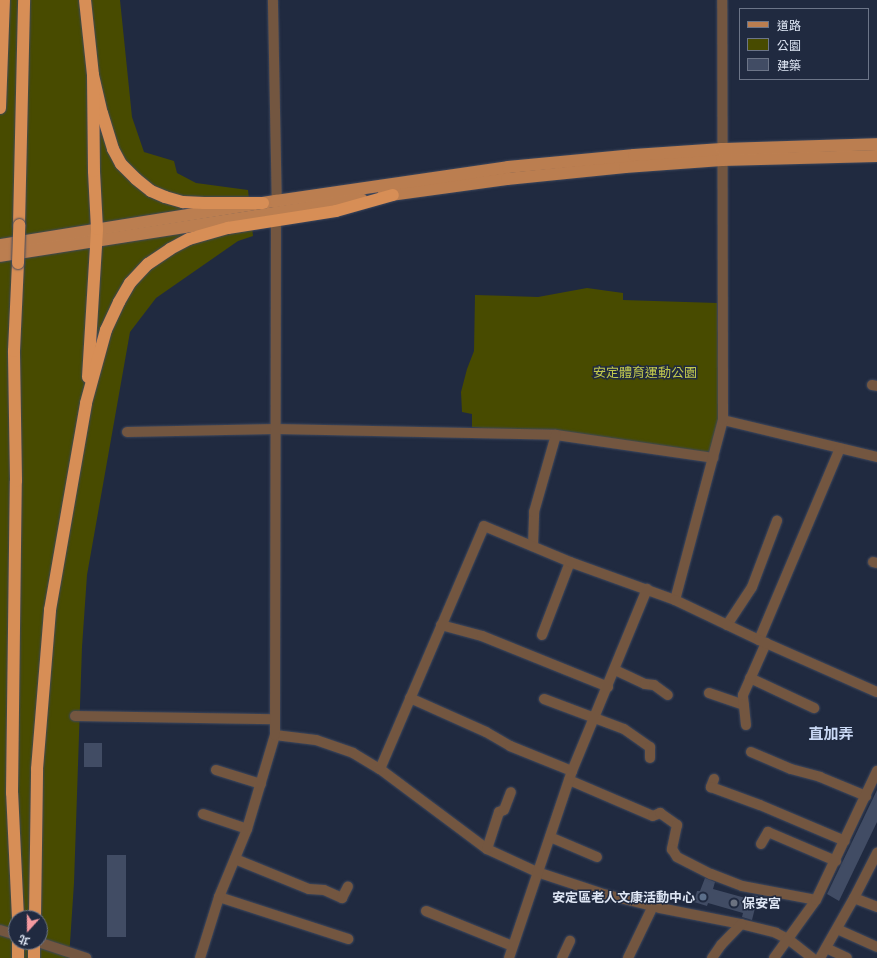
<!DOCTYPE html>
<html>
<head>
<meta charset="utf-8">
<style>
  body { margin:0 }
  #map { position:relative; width:877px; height:958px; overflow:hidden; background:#202a40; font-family:"Exo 2","Noto Sans TC",sans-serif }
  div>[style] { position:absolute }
  .green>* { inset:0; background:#484b00 }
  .building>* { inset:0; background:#414c64; transform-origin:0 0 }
  .roads { filter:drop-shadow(0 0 1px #3e485d) drop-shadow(0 0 1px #3e485d) }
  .minor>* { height:10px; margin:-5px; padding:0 5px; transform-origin:5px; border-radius:5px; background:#735640 }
  .major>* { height:12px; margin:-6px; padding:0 6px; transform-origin:6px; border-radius:6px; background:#bb7e50 }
  .highway>* { height:12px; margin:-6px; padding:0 6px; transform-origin:6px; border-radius:6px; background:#d78e56 }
  .bridges { filter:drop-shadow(0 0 1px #3e485d) drop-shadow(0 0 1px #3e485d) }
  .highway-bridge>* { height:12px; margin:-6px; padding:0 6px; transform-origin:6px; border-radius:6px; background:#d78e56 }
  .dots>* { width:11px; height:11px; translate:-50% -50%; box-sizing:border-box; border:2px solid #202a40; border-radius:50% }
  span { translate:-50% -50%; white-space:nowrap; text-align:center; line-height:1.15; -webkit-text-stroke:3px #202a40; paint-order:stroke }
  .park-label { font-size:13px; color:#c1c84d }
  .poi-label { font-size:13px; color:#dee6f4; font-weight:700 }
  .right { translate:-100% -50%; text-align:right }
  .left { translate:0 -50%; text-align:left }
  .quarter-label { font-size:15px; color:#cad9f5; font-weight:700 }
  .legend { position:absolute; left:739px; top:8px; width:130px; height:72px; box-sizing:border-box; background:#202a40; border:1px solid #6c7588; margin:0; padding:5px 7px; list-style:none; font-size:12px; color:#dee6f4 }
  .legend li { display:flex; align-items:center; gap:8px; height:20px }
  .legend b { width:20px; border:1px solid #6c7588 }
  .north { position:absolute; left:8px; top:910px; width:40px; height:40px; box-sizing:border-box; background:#202a40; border:1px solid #6c7588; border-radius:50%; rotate:201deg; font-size:11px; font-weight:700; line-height:16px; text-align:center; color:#dee6f4 }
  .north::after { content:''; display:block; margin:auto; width:14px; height:18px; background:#f49aa0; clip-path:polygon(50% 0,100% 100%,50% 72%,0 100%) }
</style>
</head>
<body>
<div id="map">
  <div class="green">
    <div style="clip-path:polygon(evenodd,0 0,120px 0,132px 117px,144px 152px,174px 161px,177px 173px,196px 183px,248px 190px,253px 236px,238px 241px,156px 298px,130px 332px,87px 575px,82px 647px,74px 883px,69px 958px,0 958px,0 0,16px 918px,40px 918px,40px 942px,16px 942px,16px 918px)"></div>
    <div style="clip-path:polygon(587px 288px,623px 293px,623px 300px,717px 303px,719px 420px,711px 453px,649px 445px,472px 427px,472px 414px,462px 412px,461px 392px,467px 369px,474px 351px,475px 295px,538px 297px)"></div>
  </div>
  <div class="building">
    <div style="left:84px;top:743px;width:18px;height:24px"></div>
    <div style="clip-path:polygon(877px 790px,877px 822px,839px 901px,827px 894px)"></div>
    <div style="left:126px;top:855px;width:82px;height:19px;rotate:90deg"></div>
    <div style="clip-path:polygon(705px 878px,715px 882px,713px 889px,749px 899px,753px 895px,758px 896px,752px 920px,742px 917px,743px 913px,708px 903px,707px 906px,694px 902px,697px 891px,700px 891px)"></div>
  </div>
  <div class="roads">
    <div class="minor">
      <div style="left:872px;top:385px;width:5px;rotate:11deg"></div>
      <div style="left:723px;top:420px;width:158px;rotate:13.5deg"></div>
      <div style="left:127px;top:432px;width:149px;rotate:-1.2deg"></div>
      <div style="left:276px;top:429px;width:280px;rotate:1.2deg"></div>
      <div style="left:556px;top:435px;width:159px;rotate:8.3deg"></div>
      <div style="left:533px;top:546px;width:34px;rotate:-88deg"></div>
      <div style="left:534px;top:512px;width:80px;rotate:-74.1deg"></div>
      <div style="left:873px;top:562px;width:4px;rotate:14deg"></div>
      <div style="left:675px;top:600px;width:186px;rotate:-75.1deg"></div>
      <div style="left:723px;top:420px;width:420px;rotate:-90.1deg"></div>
      <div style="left:441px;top:625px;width:42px;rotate:15deg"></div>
      <div style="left:482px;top:636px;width:136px;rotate:22deg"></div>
      <div style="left:727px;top:625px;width:45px;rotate:-56.7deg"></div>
      <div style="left:752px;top:587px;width:71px;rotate:-69.3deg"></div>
      <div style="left:542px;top:635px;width:78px;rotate:-69deg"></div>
      <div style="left:759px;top:640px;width:208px;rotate:-67.1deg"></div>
      <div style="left:615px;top:670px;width:33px;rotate:25deg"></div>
      <div style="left:645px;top:684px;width:9px;rotate:6deg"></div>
      <div style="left:654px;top:685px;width:17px;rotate:36deg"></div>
      <div style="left:750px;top:678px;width:71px;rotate:25.1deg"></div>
      <div style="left:709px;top:693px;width:37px;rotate:19deg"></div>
      <div style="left:410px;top:698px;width:83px;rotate:24.1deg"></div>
      <div style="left:486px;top:732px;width:28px;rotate:30deg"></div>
      <div style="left:510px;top:746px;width:67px;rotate:22deg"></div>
      <div style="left:544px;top:699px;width:85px;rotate:20.6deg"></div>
      <div style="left:624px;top:729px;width:32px;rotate:35deg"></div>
      <div style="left:650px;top:747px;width:11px;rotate:90deg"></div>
      <div style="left:75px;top:716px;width:199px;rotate:0.9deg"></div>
      <div style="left:746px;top:725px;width:30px;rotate:-96deg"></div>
      <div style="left:743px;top:695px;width:57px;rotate:-66.1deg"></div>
      <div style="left:275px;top:735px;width:41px;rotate:7deg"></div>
      <div style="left:316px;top:740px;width:39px;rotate:19deg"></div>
      <div style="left:353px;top:753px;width:31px;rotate:31deg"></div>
      <div style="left:380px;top:769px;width:134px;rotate:36.8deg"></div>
      <div style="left:487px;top:849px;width:55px;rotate:24.7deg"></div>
      <div style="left:537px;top:872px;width:66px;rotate:18.4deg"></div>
      <div style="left:600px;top:893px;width:62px;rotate:14deg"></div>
      <div style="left:660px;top:908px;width:83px;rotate:11.2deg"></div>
      <div style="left:741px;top:924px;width:36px;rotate:14deg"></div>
      <div style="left:776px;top:933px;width:13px;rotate:27deg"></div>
      <div style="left:788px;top:939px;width:31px;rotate:38deg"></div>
      <div style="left:751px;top:752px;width:43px;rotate:23deg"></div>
      <div style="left:791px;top:769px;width:30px;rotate:15deg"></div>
      <div style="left:820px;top:777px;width:50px;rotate:22.4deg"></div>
      <div style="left:380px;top:769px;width:264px;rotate:-66.8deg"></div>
      <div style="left:484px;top:526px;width:93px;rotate:22.7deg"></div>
      <div style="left:570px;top:562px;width:112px;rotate:19.9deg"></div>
      <div style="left:675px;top:600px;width:93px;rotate:25.5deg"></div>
      <div style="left:759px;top:640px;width:129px;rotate:23.8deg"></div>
      <div style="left:216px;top:770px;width:47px;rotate:17.3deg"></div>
      <div style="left:714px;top:779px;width:9px;rotate:111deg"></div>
      <div style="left:711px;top:787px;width:52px;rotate:20.2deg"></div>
      <div style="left:760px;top:805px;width:92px;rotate:23deg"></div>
      <div style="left:569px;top:780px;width:91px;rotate:23.2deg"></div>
      <div style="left:653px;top:816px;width:8px;rotate:-23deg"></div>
      <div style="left:660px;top:813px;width:21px;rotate:35deg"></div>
      <div style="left:677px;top:825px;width:25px;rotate:102deg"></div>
      <div style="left:672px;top:849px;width:9px;rotate:58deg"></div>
      <div style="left:677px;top:857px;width:38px;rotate:27deg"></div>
      <div style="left:711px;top:874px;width:33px;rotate:21deg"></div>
      <div style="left:742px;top:886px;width:75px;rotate:10.7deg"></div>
      <div style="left:203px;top:814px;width:46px;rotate:18.8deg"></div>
      <div style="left:550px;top:837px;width:51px;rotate:23.1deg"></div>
      <div style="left:761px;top:844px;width:14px;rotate:-60deg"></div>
      <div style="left:768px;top:832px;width:74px;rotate:23.1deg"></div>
      <div style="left:487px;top:849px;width:39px;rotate:-72deg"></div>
      <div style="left:499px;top:812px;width:5px;rotate:-22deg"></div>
      <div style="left:504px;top:810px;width:19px;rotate:-69deg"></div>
      <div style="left:235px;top:859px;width:80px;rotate:22.1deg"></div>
      <div style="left:309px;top:889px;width:15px;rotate:4deg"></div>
      <div style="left:324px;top:890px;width:20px;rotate:24deg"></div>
      <div style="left:342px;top:898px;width:13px;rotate:-63deg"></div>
      <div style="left:219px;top:897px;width:136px;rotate:18deg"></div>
      <div style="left:854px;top:898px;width:25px;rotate:21deg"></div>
      <div style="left:426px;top:911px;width:93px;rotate:22.1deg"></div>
      <div style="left:837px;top:929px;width:44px;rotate:24.2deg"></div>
      <div style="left:0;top:930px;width:17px;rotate:17deg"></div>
      <div style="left:38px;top:942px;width:51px;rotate:18.4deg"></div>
      <div style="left:826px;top:948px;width:23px;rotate:25deg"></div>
      <div style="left:200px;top:958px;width:64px;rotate:-72.7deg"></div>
      <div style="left:219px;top:897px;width:74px;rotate:-67.6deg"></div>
      <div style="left:247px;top:829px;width:98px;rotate:-73.4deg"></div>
      <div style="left:275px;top:735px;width:514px;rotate:-89.89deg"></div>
      <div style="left:276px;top:221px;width:8px;rotate:-83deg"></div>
      <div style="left:277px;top:213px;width:213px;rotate:-91.1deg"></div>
      <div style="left:509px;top:958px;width:197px;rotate:-71.4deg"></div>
      <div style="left:572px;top:771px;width:197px;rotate:-67.6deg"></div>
      <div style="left:562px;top:958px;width:19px;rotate:-65deg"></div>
      <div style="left:628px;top:958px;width:58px;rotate:-64.3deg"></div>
      <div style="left:712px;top:958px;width:16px;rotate:-55deg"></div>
      <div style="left:721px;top:945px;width:29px;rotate:-46deg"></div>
      <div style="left:774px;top:958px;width:72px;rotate:-54.1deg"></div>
      <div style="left:816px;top:900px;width:143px;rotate:-64.7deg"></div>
      <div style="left:820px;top:958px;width:69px;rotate:-60.5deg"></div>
      <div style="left:854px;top:898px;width:51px;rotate:-62.9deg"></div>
    </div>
    <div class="major">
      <div style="left:383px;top:196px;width:125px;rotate:-7.8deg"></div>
      <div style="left:507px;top:179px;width:119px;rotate:-5.8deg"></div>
      <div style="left:625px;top:167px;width:97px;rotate:-4.1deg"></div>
      <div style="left:722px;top:160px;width:155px;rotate:-1.5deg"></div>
      <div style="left:0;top:245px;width:279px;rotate:-9.1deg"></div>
      <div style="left:276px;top:201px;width:234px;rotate:-8.3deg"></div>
      <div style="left:508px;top:167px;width:127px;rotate:-5.4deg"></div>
      <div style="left:634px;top:155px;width:88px;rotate:-3.9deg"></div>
      <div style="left:722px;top:149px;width:155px;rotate:-1.8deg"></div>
      <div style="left:0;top:256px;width:366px;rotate:-8.9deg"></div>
    </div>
    <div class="highway">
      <div style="left:85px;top:0;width:75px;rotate:83.9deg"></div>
      <div style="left:93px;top:75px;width:39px;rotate:77deg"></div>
      <div style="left:102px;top:113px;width:38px;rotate:73deg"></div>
      <div style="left:113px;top:149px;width:17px;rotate:62deg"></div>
      <div style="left:121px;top:164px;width:21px;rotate:45deg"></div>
      <div style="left:136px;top:179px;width:19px;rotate:39deg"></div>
      <div style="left:151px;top:191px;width:15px;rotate:23deg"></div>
      <div style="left:165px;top:197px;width:19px;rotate:16deg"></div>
      <div style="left:183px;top:202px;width:21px;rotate:3deg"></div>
      <div style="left:204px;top:203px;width:59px"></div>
      <div style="left:0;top:108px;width:108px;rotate:-87.9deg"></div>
      <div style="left:19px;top:225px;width:225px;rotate:-88.7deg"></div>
      <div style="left:88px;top:377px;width:148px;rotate:-86.5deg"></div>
      <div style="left:97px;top:229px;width:58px;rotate:-93deg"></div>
      <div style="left:94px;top:171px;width:96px;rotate:-90.6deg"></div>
      <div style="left:18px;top:918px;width:125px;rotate:-92.7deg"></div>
      <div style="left:12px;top:793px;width:312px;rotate:-89.3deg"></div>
      <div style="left:16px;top:481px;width:130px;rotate:-90.9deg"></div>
      <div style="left:14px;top:351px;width:88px;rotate:-87.4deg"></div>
      <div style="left:35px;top:918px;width:149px;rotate:-89.2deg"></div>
      <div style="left:37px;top:769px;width:160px;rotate:-85.3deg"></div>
      <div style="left:50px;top:610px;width:210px;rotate:-80.1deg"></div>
      <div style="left:86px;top:403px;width:76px;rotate:-74.7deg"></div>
      <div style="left:106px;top:330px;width:31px;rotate:-65deg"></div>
      <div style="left:119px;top:302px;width:22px;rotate:-60deg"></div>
      <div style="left:130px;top:283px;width:26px;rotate:-47deg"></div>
      <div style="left:148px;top:264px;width:27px;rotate:-34deg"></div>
      <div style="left:170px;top:249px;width:21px;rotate:-28deg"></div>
      <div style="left:189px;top:239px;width:41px;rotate:-15.8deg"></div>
      <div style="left:228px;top:228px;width:109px;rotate:-8.9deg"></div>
      <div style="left:336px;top:211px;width:59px;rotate:-15.7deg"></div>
      <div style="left:18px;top:958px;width:16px;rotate:-90deg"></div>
      <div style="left:34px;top:958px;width:16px;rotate:-90deg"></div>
    </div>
  </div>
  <div class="bridges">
    <div class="highway-bridge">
      <div style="left:18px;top:263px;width:38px;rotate:-88deg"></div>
    </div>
  </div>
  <div class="dots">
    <div style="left:703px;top:897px;background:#5c6f8a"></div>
    <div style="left:734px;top:903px;background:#6b7280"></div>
  </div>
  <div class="park-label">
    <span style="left:645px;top:372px">安定體育運動公園</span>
  </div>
  <div class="poi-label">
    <span class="right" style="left:695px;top:897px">安定區老人文康活動中心</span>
    <span class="left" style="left:742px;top:903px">保安宮</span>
  </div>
  <div class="quarter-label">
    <span style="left:831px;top:734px">直加弄</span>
  </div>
  <ul class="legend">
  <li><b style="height:5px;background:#bb7e50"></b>道路</li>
  <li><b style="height:11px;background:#484b00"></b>公園</li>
  <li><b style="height:11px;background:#414c64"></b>建築</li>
  </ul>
  <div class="north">北</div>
</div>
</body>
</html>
